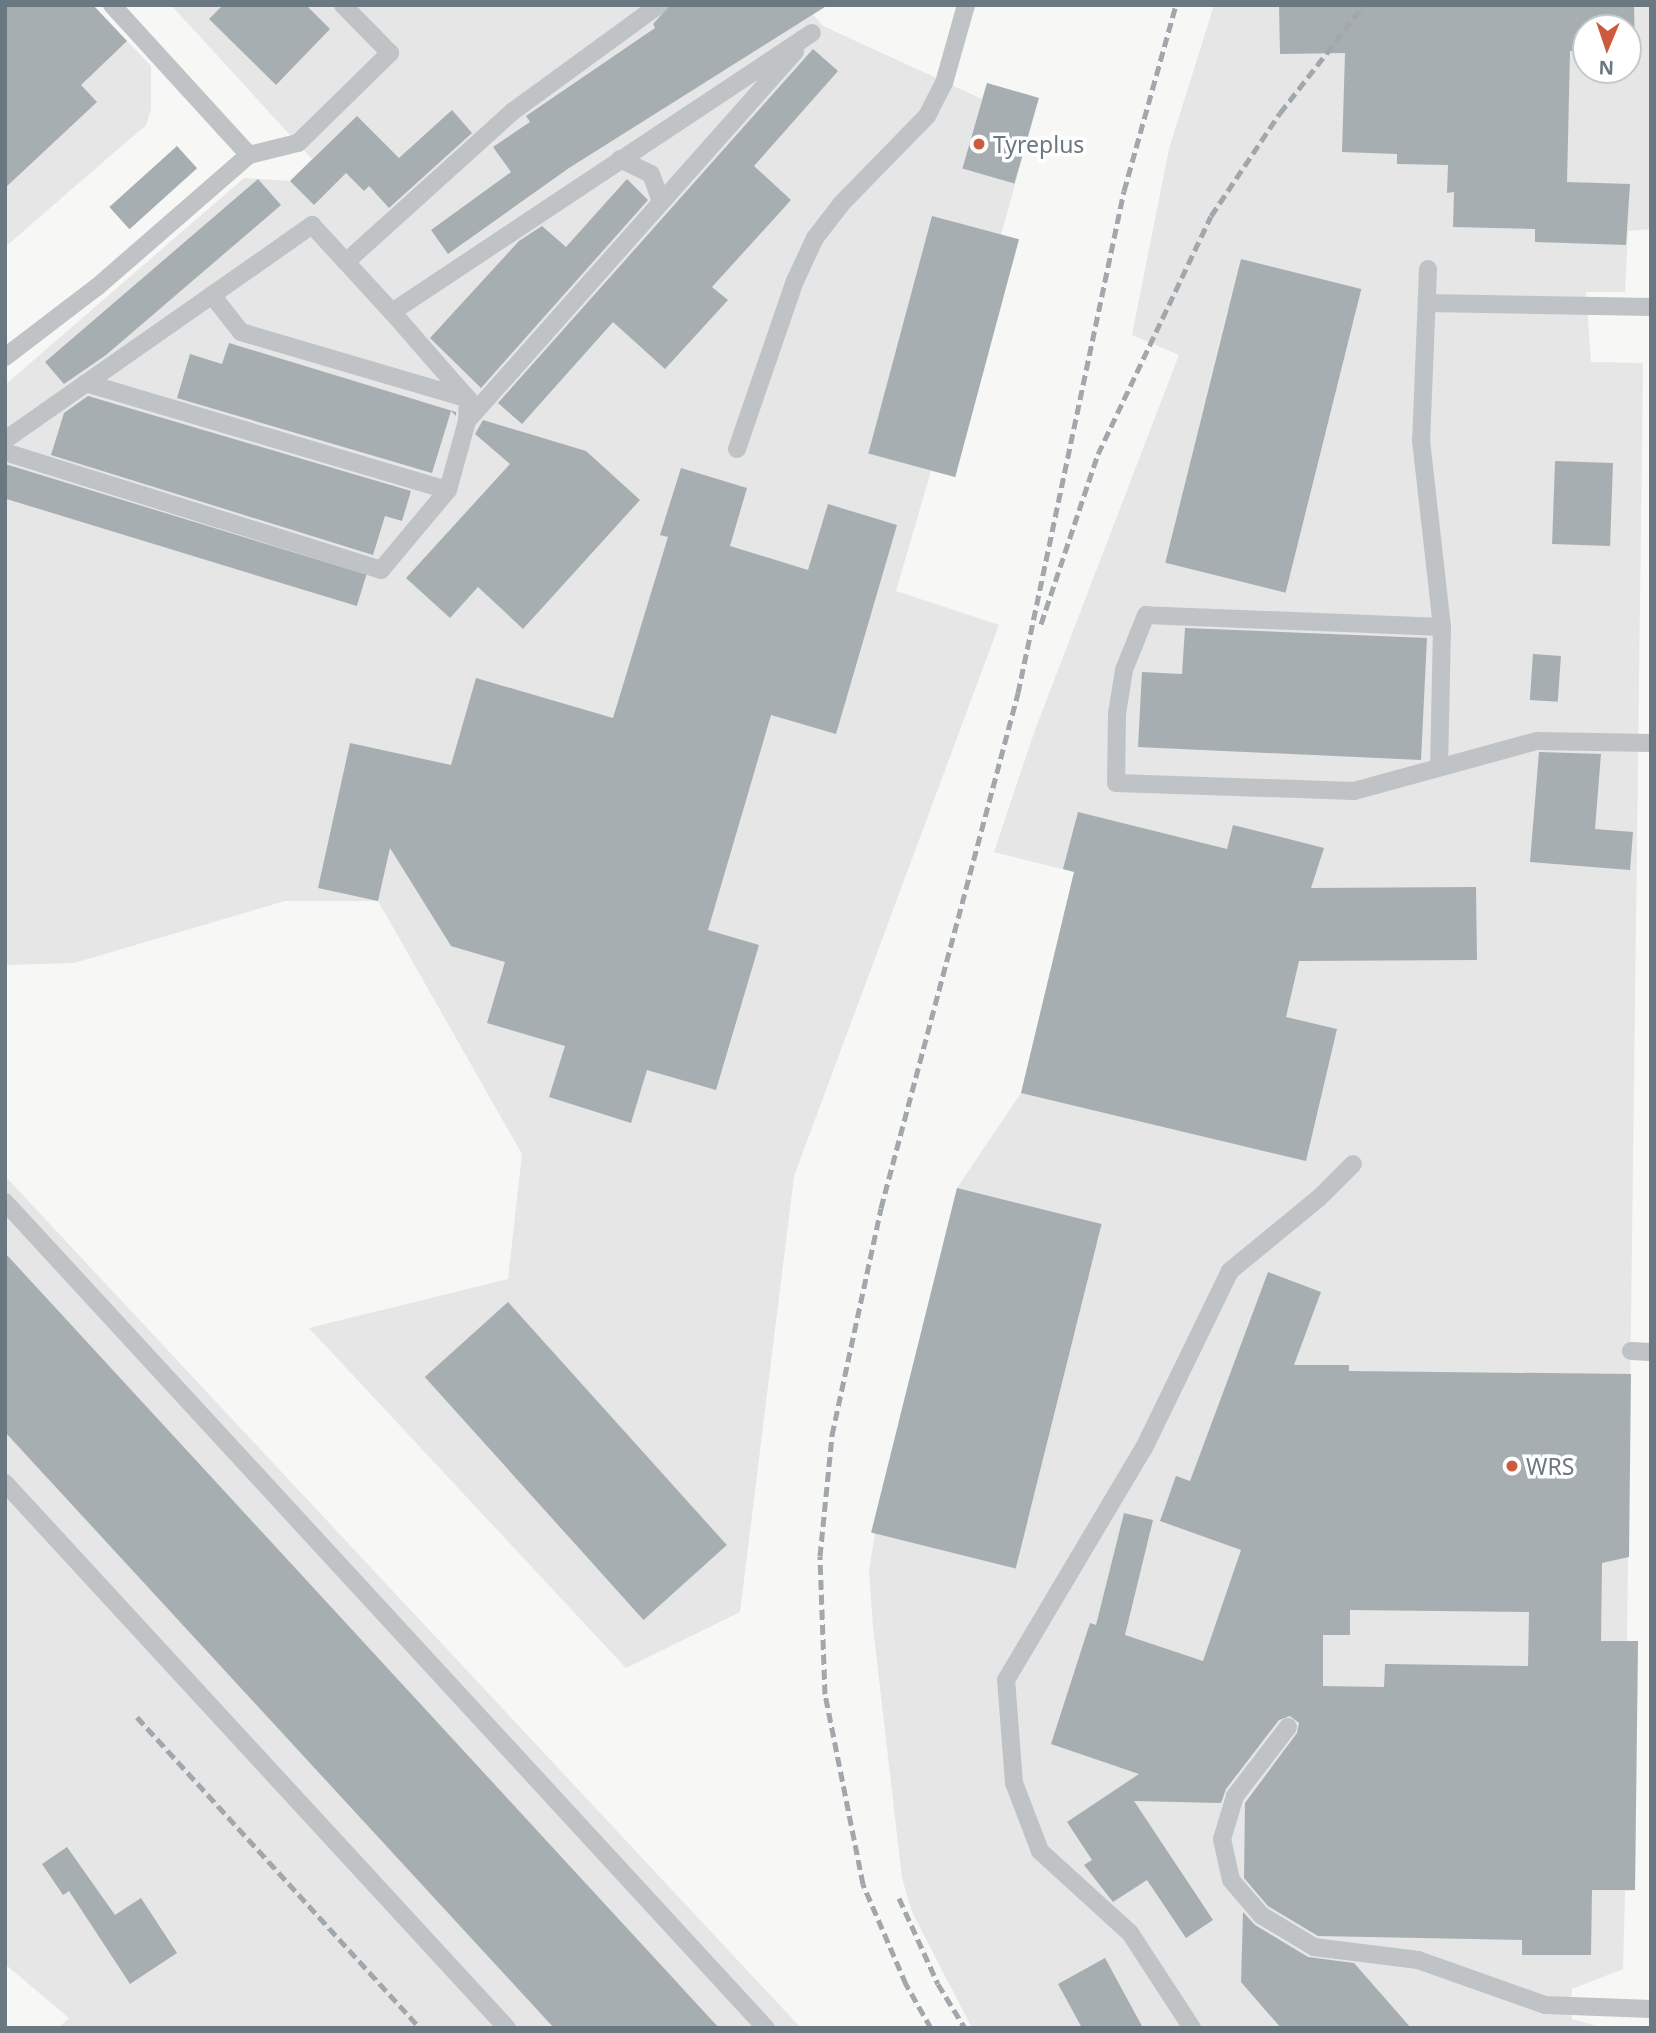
<!DOCTYPE html>
<html>
<head>
<meta charset="utf-8">
<style>
  body { margin:0 }
  #map { position:relative; width:1656px; height:2033px; overflow:hidden; background:#f7f7f5; font-family:"Noto Sans",sans-serif }
  div>[style] { position:absolute }
  .built>* { inset:0; background:#e5e6e5 }
  .building>* { inset:0; background:#a7aeb2; transform-origin:0 0 }
  .lane>* { height:18px; margin:-9px; padding:0 9px; transform-origin:9px; border-radius:9px; background:#bfc3c5 }
  .rail>* { height:5px; margin-top:-2.5px; transform-origin:0; background:repeating-linear-gradient(90deg,#a1a7ab 0 10px,transparent 0 15px) }
  .dots>* { width:19px; height:19px; translate:-50% -50%; box-sizing:border-box; border:4px solid #fff; border-radius:50% }
  span { translate:-50% -50%; white-space:nowrap; text-align:center; line-height:1.15; -webkit-text-stroke:7px #fff; paint-order:stroke }
  .poi-label { font-size:23px; color:#6a7881 }
  .left { translate:0 -50%; text-align:left }
  .frame { position:absolute; inset:0; border:7px solid #6a7881; pointer-events:none }
  .north { position:absolute; left:1572px; top:14px; width:70px; height:70px; box-sizing:border-box; background:#fff; border:2px solid #c3c9cd; border-radius:50%; rotate:182deg; font-size:19px; font-weight:700; line-height:28px; text-align:center; color:#6a7881 }
  .north::after { content:''; display:block; margin:auto; width:24px; height:32px; background:#cc5a3f; clip-path:polygon(50% 0,100% 100%,50% 72%,0 100%) }
</style>
</head>
<body>
<div id="map">
  <div class="built">
    <div style="clip-path:polygon(5px 5px,93px 5px,151px 66px,151px 109px,146px 125px,5px 247px)"></div>
    <div style="clip-path:polygon(171px 5px,805px 5px,823px 26px,982px 99px,987px 83px,1039px 98px,1001px 235px,1019px 240px,954px 477px,931px 471px,896px 591px,999px 625px,794px 1176px,740px 1612px,626px 1668px,309px 1328px,508px 1279px,522px 1154px,378px 901px,285px 901px,74px 963px,5px 965px,5px 385px,244px 178px,290px 181px,312px 159px)"></div>
    <div style="clip-path:polygon(evenodd,1214px 5px,1651px 5px,1651px 229px,1628px 231px,1625px 292px,1586px 292px,1591px 362px,1643px 363px,1627px 1641px,1638px 1641px,1635px 1890px,1625px 1891px,1623px 1969px,1572px 1989px,1571px 2007px,1572px 2019px,1604px 2028px,972px 2028px,912px 1912px,902px 1878px,873px 1627px,869px 1571px,875px 1533px,957px 1188px,1021px 1093px,1074px 872px,994px 852px,1035px 730px,1179px 355px,1132px 335px,1169px 149px,1214px 5px,1586px 28px,1628px 28px,1628px 70px,1586px 70px,1586px 28px)"></div>
    <div style="clip-path:polygon(5px 1176px,801px 2028px,58px 2028px,69px 2018px,5px 1964px)"></div>
  </div>
  <div class="building">
    <div style="clip-path:polygon(5px 5px,93px 5px,127px 41px,81px 85px,97px 102px,5px 188px)"></div>
    <div style="clip-path:polygon(223px 5px,306px 5px,330px 29px,276px 85px,209px 19px)"></div>
    <div style="clip-path:polygon(670px 5px,828px 5px,569px 168px,448px 254px,431px 230px,511px 172px,493px 147px,530px 122px,526px 116px,655px 28px,653px 24px)"></div>
    <div style="clip-path:polygon(1279px 5px,1634px 5px,1635px 50px,1628px 50px,1628px 28px,1586px 28px,1586px 50px,1570px 51px,1567px 182px,1630px 184px,1626px 245px,1535px 242px,1535px 229px,1453px 227px,1454px 192px,1447px 193px,1448px 165px,1397px 164px,1397px 154px,1342px 152px,1345px 53px,1280px 54px)"></div>
    <div style="clip-path:polygon(813px 49px,838px 71px,754px 166px,791px 200px,712px 287px,728px 300px,665px 369px,613px 322px,522px 424px,498px 403px)"></div>
    <div style="left:987px;top:83px;width:54px;height:89px;rotate:16deg"></div>
    <div style="clip-path:polygon(452px 110px,472px 133px,389px 208px,369px 186px,364px 191px,346px 173px,314px 205px,290px 181px,357px 116px,399px 158px)"></div>
    <div style="left:177px;top:146px;width:30px;height:91px;rotate:48deg"></div>
    <div style="clip-path:polygon(258px 179px,281px 205px,106px 355px,64px 384px,45px 362px)"></div>
    <div style="clip-path:polygon(627px 179px,648px 200px,481px 388px,430px 338px,519px 241px,542px 226px,566px 247px)"></div>
    <div style="left:932px;top:216px;width:90px;height:246px;rotate:15deg"></div>
    <div style="left:1241px;top:259px;width:124px;height:313px;rotate:14deg"></div>
    <div style="clip-path:polygon(229px 343px,456px 412px,456px 416px,451px 411px,432px 473px,177px 398px,190px 354px,222px 364px)"></div>
    <div style="clip-path:polygon(88px 396px,411px 491px,402px 521px,385px 516px,373px 555px,51px 455px,64px 413px)"></div>
    <div style="clip-path:polygon(483px 420px,586px 451px,640px 500px,523px 629px,478px 587px,450px 618px,406px 578px,510px 464px,475px 434px)"></div>
    <div style="left:1555px;top:461px;width:58px;height:83px;rotate:2deg"></div>
    <div style="left:5px;top:464px;width:378px;height:33px;rotate:17deg"></div>
    <div style="clip-path:polygon(681px 468px,747px 488px,730px 546px,808px 570px,828px 504px,897px 525px,836px 734px,771px 715px,708px 930px,759px 945px,716px 1090px,647px 1070px,631px 1123px,549px 1097px,565px 1046px,487px 1023px,505px 962px,451px 946px,390px 848px,378px 901px,318px 888px,350px 743px,451px 765px,476px 678px,613px 718px,668px 537px,660px 535px)"></div>
    <div style="clip-path:polygon(1185px 628px,1427px 638px,1421px 760px,1138px 747px,1142px 672px,1182px 674px)"></div>
    <div style="left:1533px;top:654px;width:28px;height:46px;rotate:4deg"></div>
    <div style="clip-path:polygon(1539px 752px,1601px 754px,1595px 829px,1633px 832px,1630px 870px,1530px 862px)"></div>
    <div style="clip-path:polygon(1078px 812px,1227px 849px,1233px 825px,1324px 848px,1311px 888px,1476px 887px,1477px 960px,1299px 961px,1286px 1017px,1337px 1029px,1306px 1161px,1021px 1093px,1074px 872px,1063px 869px)"></div>
    <div style="left:957px;top:1188px;width:149px;height:355px;rotate:14deg"></div>
    <div style="clip-path:polygon(5px 1253px,719px 2028px,554px 2028px,5px 1432px)"></div>
    <div style="clip-path:polygon(evenodd,1268px 1272px,1321px 1292px,1294px 1365px,1349px 1365px,1349px 1371px,1631px 1374px,1629px 1557px,1602px 1563px,1601px 1641px,1638px 1641px,1635px 1890px,1592px 1890px,1591px 1955px,1522px 1955px,1522px 1940px,1318px 1936px,1268px 1906px,1244px 1878px,1245px 1803px,1297px 1733px,1299px 1723px,1290px 1716px,1279px 1720px,1226px 1789px,1221px 1803px,1134px 1801px,1213px 1920px,1186px 1938px,1147px 1880px,1113px 1902px,1084px 1865px,1092px 1860px,1067px 1822px,1139px 1774px,1051px 1744px,1090px 1623px,1096px 1625px,1124px 1513px,1153px 1520px,1125px 1635px,1203px 1661px,1241px 1550px,1160px 1521px,1176px 1476px,1190px 1481px,1268px 1272px,1350px 1610px,1529px 1612px,1528px 1666px,1385px 1664px,1384px 1687px,1323px 1686px,1323px 1635px,1350px 1635px,1350px 1610px)"></div>
    <div style="left:508px;top:1302px;width:327px;height:112px;rotate:48deg"></div>
    <div style="clip-path:polygon(67px 1847px,115px 1915px,141px 1898px,177px 1953px,130px 1984px,69px 1891px,63px 1895px,42px 1864px)"></div>
    <div style="clip-path:polygon(1243px 1912px,1255px 1925px,1308px 1957px,1354px 1963px,1411px 2028px,1281px 2028px,1241px 1982px)"></div>
    <div style="clip-path:polygon(1105px 1958px,1143px 2028px,1082px 2028px,1058px 1984px)"></div>
  </div>
  <div class="lane">
    <div style="left:112px;top:5px;width:203px;rotate:47.6deg"></div>
    <div style="left:620px;top:159px;width:34px;rotate:26deg"></div>
    <div style="left:651px;top:174px;width:29px;rotate:70deg"></div>
    <div style="left:346px;top:262px;width:68px;rotate:47.4deg"></div>
    <div style="left:392px;top:312px;width:504px;rotate:-33.6deg"></div>
    <div style="left:1428px;top:269px;width:171px;rotate:92.3deg"></div>
    <div style="left:1421px;top:440px;width:188px;rotate:83.6deg"></div>
    <div style="left:1442px;top:627px;width:138px;rotate:91.2deg"></div>
    <div style="left:212px;top:295px;width:47px;rotate:51.9deg"></div>
    <div style="left:241px;top:332px;width:237px;rotate:16.4deg"></div>
    <div style="left:1427px;top:303px;width:224px;rotate:1deg"></div>
    <div style="left:5px;top:357px;width:116px;rotate:-37.3deg"></div>
    <div style="left:97px;top:287px;width:201px;rotate:-41deg"></div>
    <div style="left:249px;top:155px;width:50px;rotate:-13.8deg"></div>
    <div style="left:298px;top:143px;width:129px;rotate:-44.4deg"></div>
    <div style="left:390px;top:53px;width:67px;rotate:-134.4deg"></div>
    <div style="left:86px;top:383px;width:377px;rotate:16.5deg"></div>
    <div style="left:467px;top:421px;width:494px;rotate:-48.4deg"></div>
    <div style="left:5px;top:440px;width:375px;rotate:-35deg"></div>
    <div style="left:312px;top:225px;width:50px;rotate:47.4deg"></div>
    <div style="left:346px;top:262px;width:224px;rotate:-42.1deg"></div>
    <div style="left:512px;top:112px;width:182px;rotate:-36.1deg"></div>
    <div style="left:737px;top:449px;width:178px;rotate:-71deg"></div>
    <div style="left:795px;top:281px;width:47px;rotate:-65.1deg"></div>
    <div style="left:815px;top:238px;width:44px;rotate:-52.4deg"></div>
    <div style="left:842px;top:203px;width:122px;rotate:-45.7deg"></div>
    <div style="left:927px;top:116px;width:37px;rotate:-63deg"></div>
    <div style="left:944px;top:83px;width:81px;rotate:-74.2deg"></div>
    <div style="left:5px;top:452px;width:394px;rotate:17.4deg"></div>
    <div style="left:381px;top:570px;width:104px;rotate:-50.1deg"></div>
    <div style="left:448px;top:490px;width:72px;rotate:-74.6deg"></div>
    <div style="left:467px;top:421px;width:22px;rotate:-87deg"></div>
    <div style="left:468px;top:399px;width:116px;rotate:-131.1deg"></div>
    <div style="left:1442px;top:627px;width:296px;rotate:-177.7deg"></div>
    <div style="left:1146px;top:615px;width:59px;rotate:111.8deg"></div>
    <div style="left:1124px;top:670px;width:45px;rotate:99deg"></div>
    <div style="left:1117px;top:714px;width:69px;rotate:90.8deg"></div>
    <div style="left:1116px;top:783px;width:238px;rotate:1.9deg"></div>
    <div style="left:1354px;top:791px;width:190px;rotate:-15.3deg"></div>
    <div style="left:1537px;top:741px;width:114px;rotate:1deg"></div>
    <div style="left:5px;top:1202px;width:1123px;rotate:47.35deg"></div>
    <div style="left:1631px;top:1351px;width:20px;rotate:3deg"></div>
    <div style="left:5px;top:1483px;width:741px;rotate:47.35deg"></div>
    <div style="left:1288px;top:1727px;width:87px;rotate:127.5deg"></div>
    <div style="left:1235px;top:1796px;width:45px;rotate:106.8deg"></div>
    <div style="left:1222px;top:1839px;width:42px;rotate:77.6deg"></div>
    <div style="left:1231px;top:1880px;width:46px;rotate:49.4deg"></div>
    <div style="left:1261px;top:1915px;width:62px;rotate:31.1deg"></div>
    <div style="left:1314px;top:1947px;width:105px;rotate:7.1deg"></div>
    <div style="left:1418px;top:1960px;width:135px;rotate:19.5deg"></div>
    <div style="left:1545px;top:2005px;width:106px;rotate:2.2deg"></div>
    <div style="left:1192px;top:2028px;width:113px;rotate:-123.1deg"></div>
    <div style="left:1130px;top:1933px;width:122px;rotate:-137.7deg"></div>
    <div style="left:1040px;top:1851px;width:73px;rotate:-110.9deg"></div>
    <div style="left:1014px;top:1783px;width:103px;rotate:-94.4deg"></div>
    <div style="left:1006px;top:1680px;width:270px;rotate:-59.3deg"></div>
    <div style="left:1144px;top:1448px;width:197px;rotate:-64.1deg"></div>
    <div style="left:1230px;top:1271px;width:115px;rotate:-39.4deg"></div>
    <div style="left:1319px;top:1198px;width:48px;rotate:-45deg"></div>
  </div>
  <div class="rail">
    <div style="left:1041px;top:624px;width:179px;rotate:-71.5deg"></div>
    <div style="left:1098px;top:454px;width:263px;rotate:-64.6deg"></div>
    <div style="left:1211px;top:216px;width:124px;rotate:-56.2deg"></div>
    <div style="left:1280px;top:113px;width:137px;rotate:-52.1deg"></div>
    <div style="left:137px;top:1717px;width:420px;rotate:47.7deg"></div>
    <div style="left:899px;top:1898px;width:94px;rotate:65.6deg"></div>
    <div style="left:938px;top:1984px;width:52px;rotate:58.5deg"></div>
    <div style="left:931px;top:2028px;width:51px;rotate:-119.6deg"></div>
    <div style="left:906px;top:1984px;width:109px;rotate:-113.3deg"></div>
    <div style="left:863px;top:1884px;width:194px;rotate:-101.3deg"></div>
    <div style="left:825px;top:1694px;width:138px;rotate:-92.1deg"></div>
    <div style="left:820px;top:1556px;width:122px;rotate:-84.3deg"></div>
    <div style="left:832px;top:1435px;width:232px;rotate:-77.8deg"></div>
    <div style="left:881px;top:1208px;width:533px;rotate:-75.1deg"></div>
    <div style="left:1018px;top:693px;width:513px;rotate:-78.08deg"></div>
    <div style="left:1124px;top:191px;width:193px;rotate:-74.4deg"></div>
  </div>
  <div class="dots">
    <div style="left:979px;top:144px;background:#cc5a3f"></div>
    <div style="left:1512px;top:1466px;background:#cc5a3f"></div>
  </div>
  <div class="poi-label">
    <span class="left" style="left:993px;top:144px">Tyreplus</span>
    <span class="left" style="left:1526px;top:1466px">WRS</span>
  </div>
  <div class="frame"></div>
  <div class="north">N</div>
</div>
</body>
</html>
